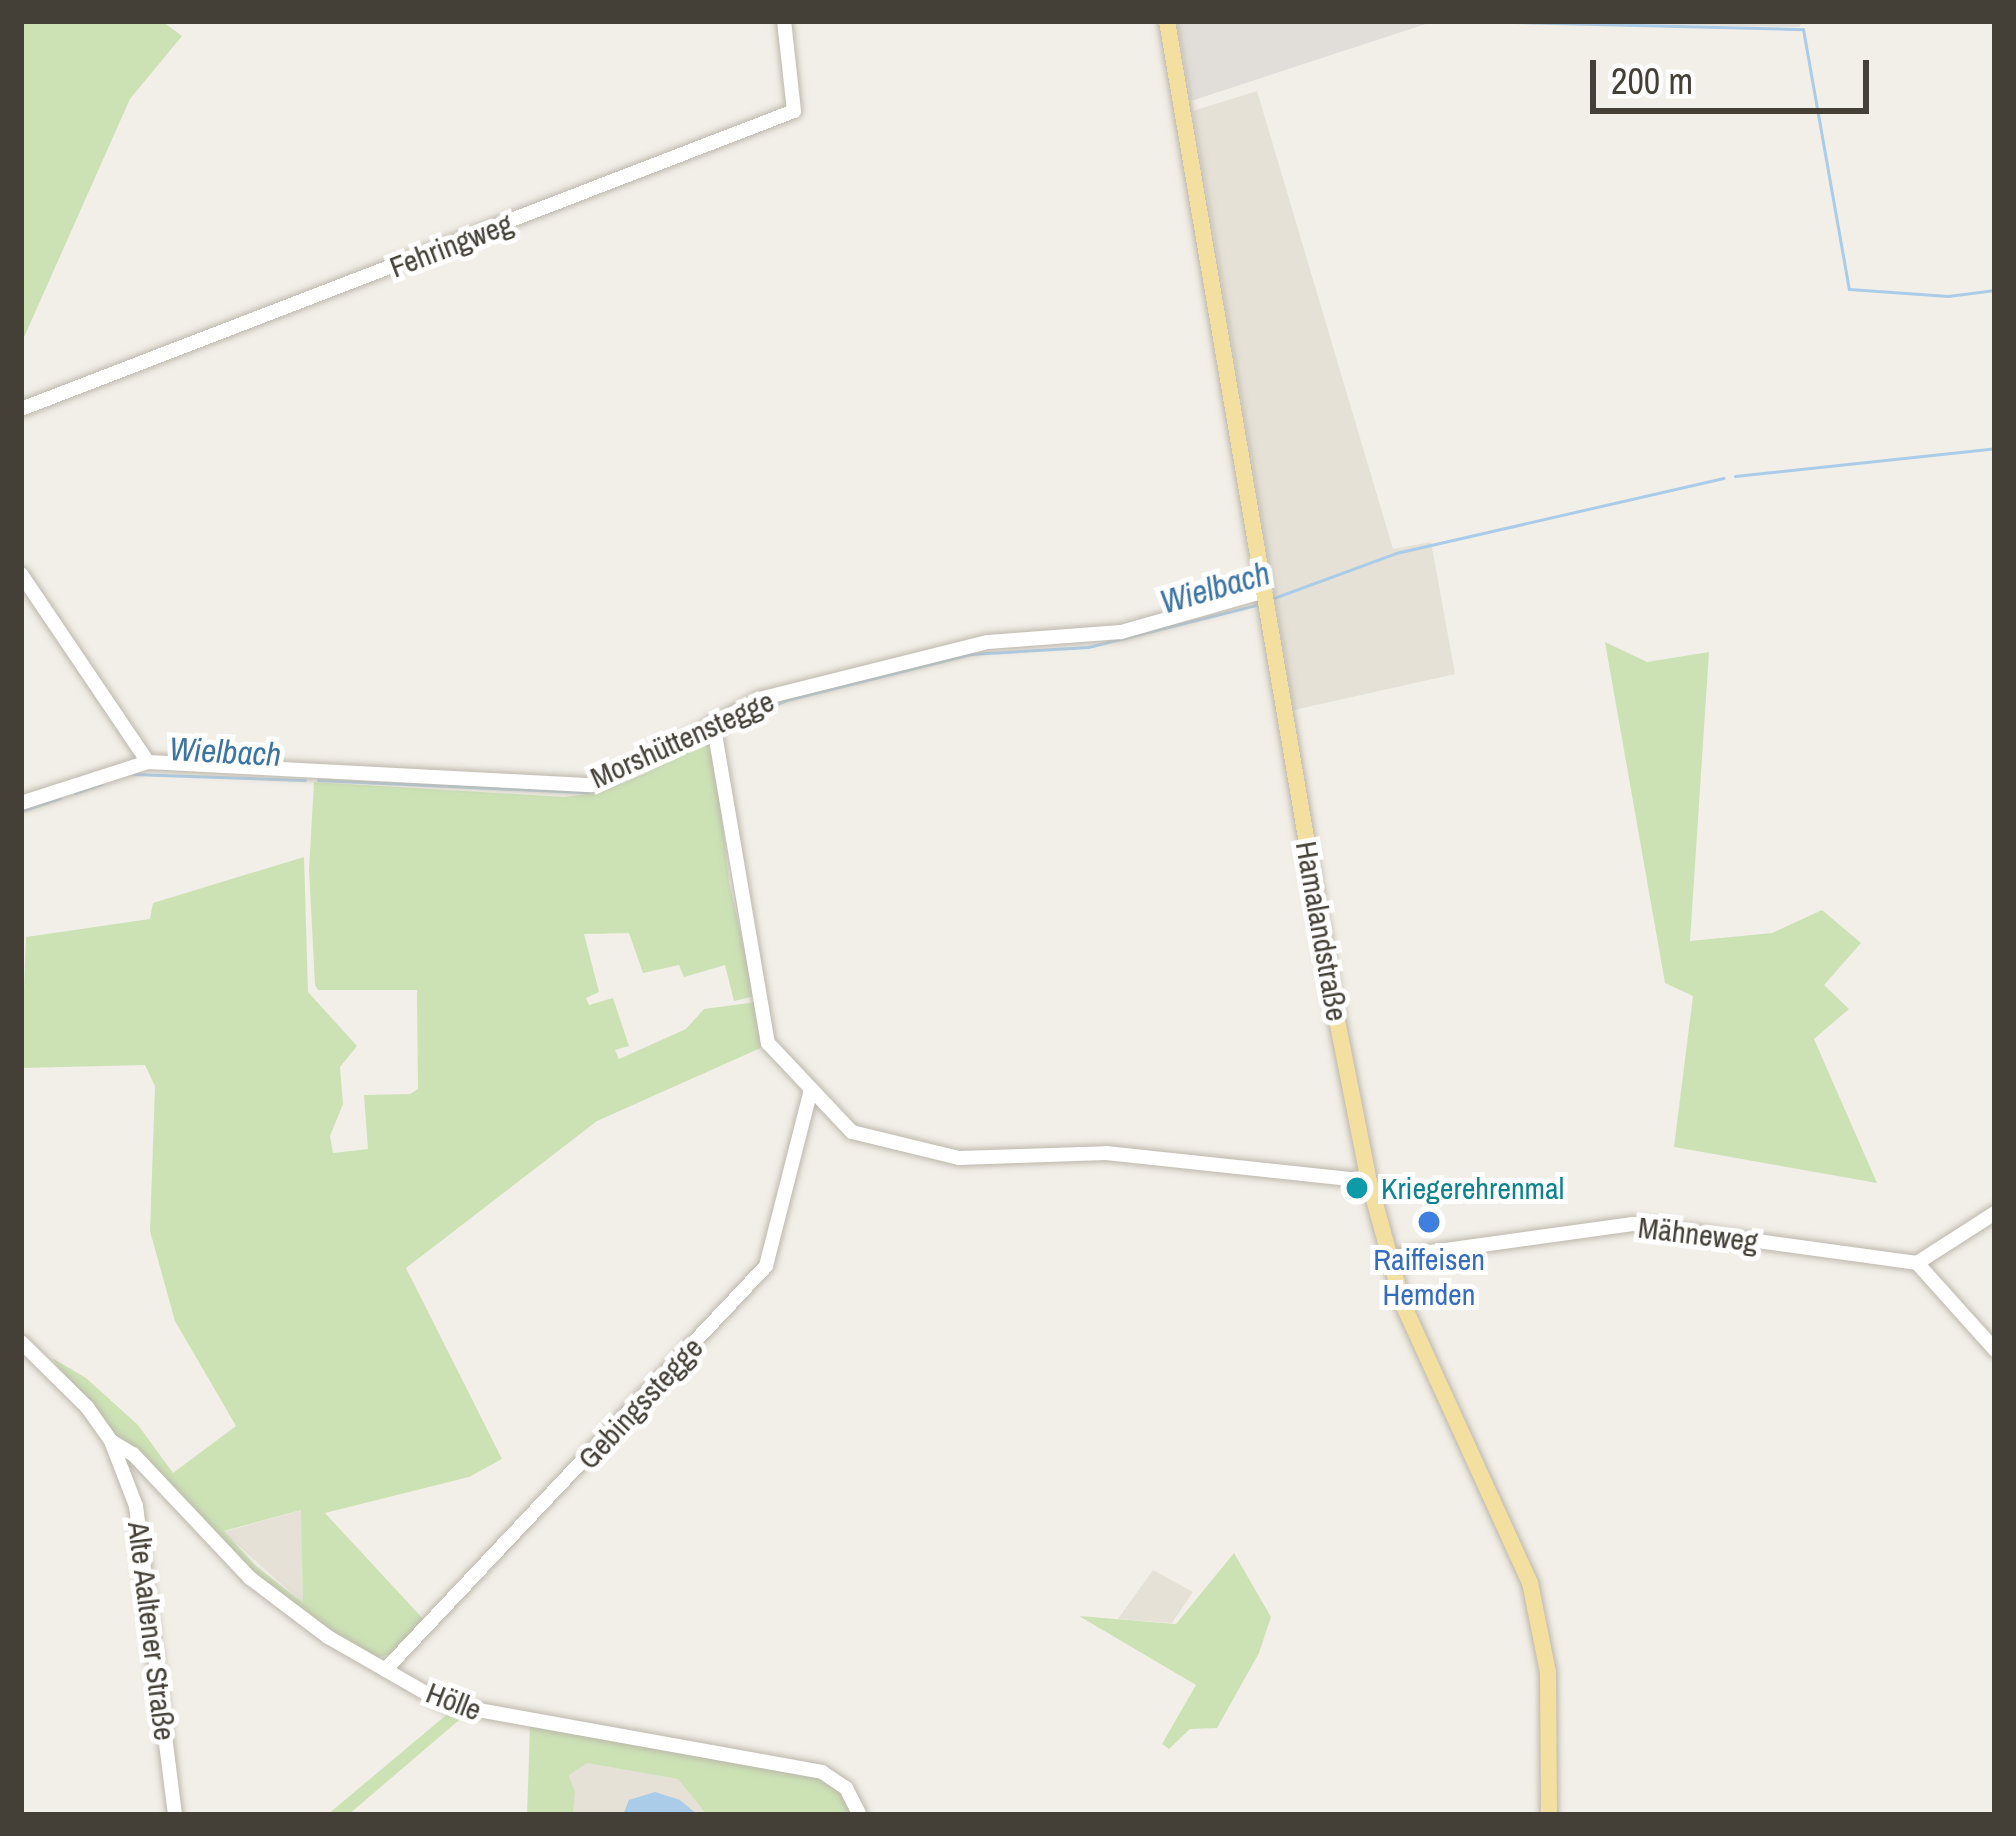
<!DOCTYPE html>
<html>
<head>
<meta charset="utf-8">
<style>
  body { margin:0 }
  #map { position:relative; width:2016px; height:1836px; overflow:hidden; background:#f2efe8; font-family:"Archivo Narrow",sans-serif }
  div>[style] { position:absolute }
  .residential>* { inset:0; background:#e5e1d6 }
  .industrial>* { inset:0; background:#e1ded9 }
  .green>* { inset:0; background:#cce2b5 }
  .water>* { inset:0; background:#aacce8 }
  .stream>* { height:3px; margin:-1.5px; padding:0 1.5px; transform-origin:1.5px; border-radius:1.5px; background:#aacce8 }
  .roads { filter:drop-shadow(0 0 3px #bcb7ab) drop-shadow(0 0 3px #bcb7ab) }
  .minor>* { height:14px; margin:-7px; padding:0 7px; transform-origin:7px; border-radius:7px; background:#fff }
  .major>* { height:16px; margin:-8px; padding:0 8px; transform-origin:8px; border-radius:8px; background:#f3df9f }
  .dots>* { width:33px; height:33px; translate:-50% -50%; box-sizing:border-box; border:6px solid #fff; border-radius:50% }
  span { translate:-50% -50%; white-space:nowrap; text-align:center; line-height:1.15; -webkit-text-stroke:10px #fff; paint-order:stroke }
  .street-label { font-size:30px; color:#444037 }
  .culture-label { font-size:30px; color:#0d838f }
  .left { translate:0 -50%; text-align:left }
  .shop-label { font-size:30px; color:#366cbe }
  .water-label { font-size:33px; color:#3c74a4; font-style:italic }
  .frame { position:absolute; inset:0; border:24px solid #444037; pointer-events:none }
  .scale { position:absolute; left:1590px; top:60px; width:279px; height:54px; box-sizing:border-box; border:6px solid #444037; border-top:0; padding-left:15px; font-size:36px; line-height:42px; white-space:nowrap; color:#444037; -webkit-text-stroke:9px #fff; paint-order:stroke }
</style>
</head>
<body>
<div id="map">
  <div class="residential">
    <div style="clip-path:polygon(1257px 91px,1393px 549px,1431px 542px,1455px 674px,1294px 710px,1193px 111px)"></div>
    <div style="clip-path:polygon(302px 1510px,303px 1603px,223px 1532px)"></div>
    <div style="clip-path:polygon(1153px 1570px,1193px 1592px,1172px 1623px,1118px 1619px)"></div>
    <div style="clip-path:polygon(586px 1762px,678px 1779px,707px 1815px,573px 1815px,575px 1792px,569px 1775px)"></div>
  </div>
  <div class="industrial">
    <div style="clip-path:polygon(1177px 21px,1804px 21px,1799px 27px,1435px 21px,1191px 101px)"></div>
  </div>
  <div class="green">
    <div style="clip-path:polygon(21px 21px,162px 21px,182px 36px,130px 99px,21px 344px)"></div>
    <div style="clip-path:polygon(1605px 642px,1647px 662px,1709px 652px,1690px 941px,1772px 933px,1822px 910px,1861px 943px,1824px 985px,1849px 1009px,1814px 1039px,1877px 1183px,1674px 1147px,1693px 996px,1665px 983px)"></div>
    <div style="clip-path:polygon(evenodd,708px 737px,715px 754px,729px 882px,755px 996px,734px 1001px,725px 965px,684px 977px,679px 965px,643px 973px,629px 933px,584px 934px,599px 992px,586px 998px,589px 1005px,613px 998px,629px 1046px,615px 1050px,619px 1059px,686px 1029px,704px 1009px,756px 1002px,765px 1046px,597px 1121px,406px 1268px,502px 1459px,469px 1477px,325px 1513px,426px 1622px,394px 1653px,376px 1658px,331px 1633px,252px 1575px,114px 1438px,52px 1358px,86px 1378px,138px 1425px,173px 1473px,236px 1426px,175px 1321px,150px 1231px,155px 1086px,145px 1065px,21px 1068px,26px 937px,150px 919px,153px 903px,304px 857px,308px 992px,357px 1046px,340px 1067px,343px 1104px,330px 1136px,333px 1153px,368px 1149px,364px 1095px,410px 1094px,418px 1089px,417px 990px,318px 990px,315px 985px,309px 869px,314px 782px,565px 797px,595px 793px,645px 774px,695px 740px,708px 737px,301px 1510px,303px 1602px,302px 1602px,256px 1566px,224px 1531px,301px 1510px)"></div>
    <div style="clip-path:polygon(1234px 1553px,1271px 1617px,1259px 1653px,1217px 1728px,1190px 1729px,1169px 1749px,1162px 1744px,1196px 1685px,1079px 1616px,1176px 1624px)"></div>
    <div style="clip-path:polygon(451px 1711px,465px 1715px,348px 1815px,327px 1815px)"></div>
    <div style="clip-path:polygon(530px 1726px,820px 1775px,834px 1782px,856px 1815px,707px 1815px,678px 1779px,587px 1763px,569px 1775px,575px 1792px,573px 1815px,527px 1815px)"></div>
  </div>
  <div class="water">
    <div style="clip-path:polygon(655px 1792px,680px 1800px,698px 1815px,623px 1815px,629px 1800px)"></div>
  </div>
  <div class="stream">
    <div style="left:1470px;top:21px;width:333px;rotate:1.4deg"></div>
    <div style="left:1803px;top:29px;width:264px;rotate:80deg"></div>
    <div style="left:1849px;top:289px;width:99px;rotate:4deg"></div>
    <div style="left:1948px;top:296px;width:47px;rotate:-7.3deg"></div>
    <div style="left:1735px;top:476px;width:262px;rotate:-6.1deg"></div>
    <div style="left:1271px;top:599px;width:133px;rotate:-20.2deg"></div>
    <div style="left:1396px;top:553px;width:336px;rotate:-12.9deg"></div>
    <div style="left:720px;top:729px;width:72px;rotate:-23.7deg"></div>
    <div style="left:786px;top:700px;width:190px;rotate:-14deg"></div>
    <div style="left:970px;top:654px;width:118px;rotate:-3.4deg"></div>
    <div style="left:1088px;top:647px;width:174px;rotate:-14deg"></div>
    <div style="left:133px;top:774px;width:172px;rotate:2deg"></div>
    <div style="left:318px;top:780px;width:269px;rotate:2.6deg"></div>
    <div style="left:587px;top:792px;width:28px;rotate:-15deg"></div>
    <div style="left:614px;top:785px;width:106px;rotate:-27.5deg"></div>
    <div style="left:75px;top:793px;width:28px;rotate:-19deg"></div>
    <div style="left:21px;top:811px;width:41px;rotate:-18.4deg"></div>
  </div>
  <div class="roads">
    <div class="minor">
      <div style="left:21px;top:409px;width:828px;rotate:-21.08deg"></div>
      <div style="left:794px;top:111px;width:91px;rotate:-96.3deg"></div>
      <div style="left:21px;top:574px;width:227px;rotate:56deg"></div>
      <div style="left:713px;top:722px;width:326px;rotate:80.3deg"></div>
      <div style="left:768px;top:1043px;width:122px;rotate:46.7deg"></div>
      <div style="left:852px;top:1132px;width:110px;rotate:13.7deg"></div>
      <div style="left:959px;top:1158px;width:147px;rotate:-1.9deg"></div>
      <div style="left:1106px;top:1153px;width:264px;rotate:6.1deg"></div>
      <div style="left:21px;top:803px;width:133px;rotate:-17.9deg"></div>
      <div style="left:148px;top:762px;width:444px;rotate:3deg"></div>
      <div style="left:591px;top:785px;width:48px;rotate:-22.2deg"></div>
      <div style="left:635px;top:767px;width:141px;rotate:-28.7deg"></div>
      <div style="left:759px;top:699px;width:236px;rotate:-14deg"></div>
      <div style="left:988px;top:642px;width:133px;rotate:-4.3deg"></div>
      <div style="left:1121px;top:632px;width:150px;rotate:-15.9deg"></div>
      <div style="left:1388px;top:1258px;width:247px;rotate:-7.9deg"></div>
      <div style="left:1633px;top:1224px;width:287px;rotate:7.8deg"></div>
      <div style="left:1917px;top:1263px;width:93px;rotate:-32.7deg"></div>
      <div style="left:1917px;top:1263px;width:117px;rotate:48.1deg"></div>
      <div style="left:21px;top:1342px;width:93px;rotate:44.6deg"></div>
      <div style="left:87px;top:1407px;width:42px;rotate:54.8deg"></div>
      <div style="left:111px;top:1441px;width:70px;rotate:69deg"></div>
      <div style="left:136px;top:1506px;width:311px;rotate:82.8deg"></div>
      <div style="left:111px;top:1441px;width:26px;rotate:31deg"></div>
      <div style="left:133px;top:1454px;width:170px;rotate:46.7deg"></div>
      <div style="left:250px;top:1578px;width:98px;rotate:37.1deg"></div>
      <div style="left:328px;top:1637px;width:135px;rotate:29.8deg"></div>
      <div style="left:445px;top:1704px;width:383px;rotate:10.2deg"></div>
      <div style="left:822px;top:1772px;width:29px;rotate:34deg"></div>
      <div style="left:846px;top:1788px;width:30px;rotate:63deg"></div>
      <div style="left:385px;top:1670px;width:555px;rotate:-46.68deg"></div>
      <div style="left:766px;top:1266px;width:182px;rotate:-75.7deg"></div>
    </div>
    <div class="major">
      <div style="left:1167px;top:21px;width:1013px;rotate:80.34deg"></div>
      <div style="left:1337px;top:1020px;width:164px;rotate:78.8deg"></div>
      <div style="left:1369px;top:1181px;width:125px;rotate:74.7deg"></div>
      <div style="left:1402px;top:1302px;width:309px;rotate:65.5deg"></div>
      <div style="left:1530px;top:1583px;width:91px;rotate:78.6deg"></div>
      <div style="left:1548px;top:1672px;width:143px;rotate:89.6deg"></div>
    </div>
  </div>
  <div class="dots">
    <div style="left:1357px;top:1188px;background:#0f9aa8"></div>
    <div style="left:1429px;top:1222px;background:#3f7fe0"></div>
  </div>
  <div class="street-label">
    <span style="left:451px;top:245px;rotate:-21deg">Fehringweg</span>
    <span style="left:682px;top:739px;rotate:-24deg">Morshüttenstegge</span>
    <span style="left:1322px;top:931px;rotate:80deg">Hamalandstraße</span>
    <span style="left:1698px;top:1234px;rotate:7deg">Mähneweg</span>
    <span style="left:640px;top:1403px;rotate:-47deg">Gebingsstegge</span>
    <span style="left:152px;top:1631px;rotate:83deg">Alte Aaltener Straße</span>
    <span style="left:454px;top:1701px;rotate:21deg">Hölle</span>
  </div>
  <div class="culture-label">
    <span class="left" style="left:1381px;top:1188px">Kriegerehrenmal</span>
  </div>
  <div class="shop-label">
    <span style="left:1429px;top:1276px">Raiffeisen<br>Hemden</span>
  </div>
  <div class="water-label">
    <span style="left:1215px;top:588px;rotate:-16deg">Wielbach</span>
    <span style="left:225px;top:752px;rotate:3deg">Wielbach</span>
  </div>
  <div class="frame"></div>
  <div class="scale">200 m</div>
</div>
</body>
</html>
